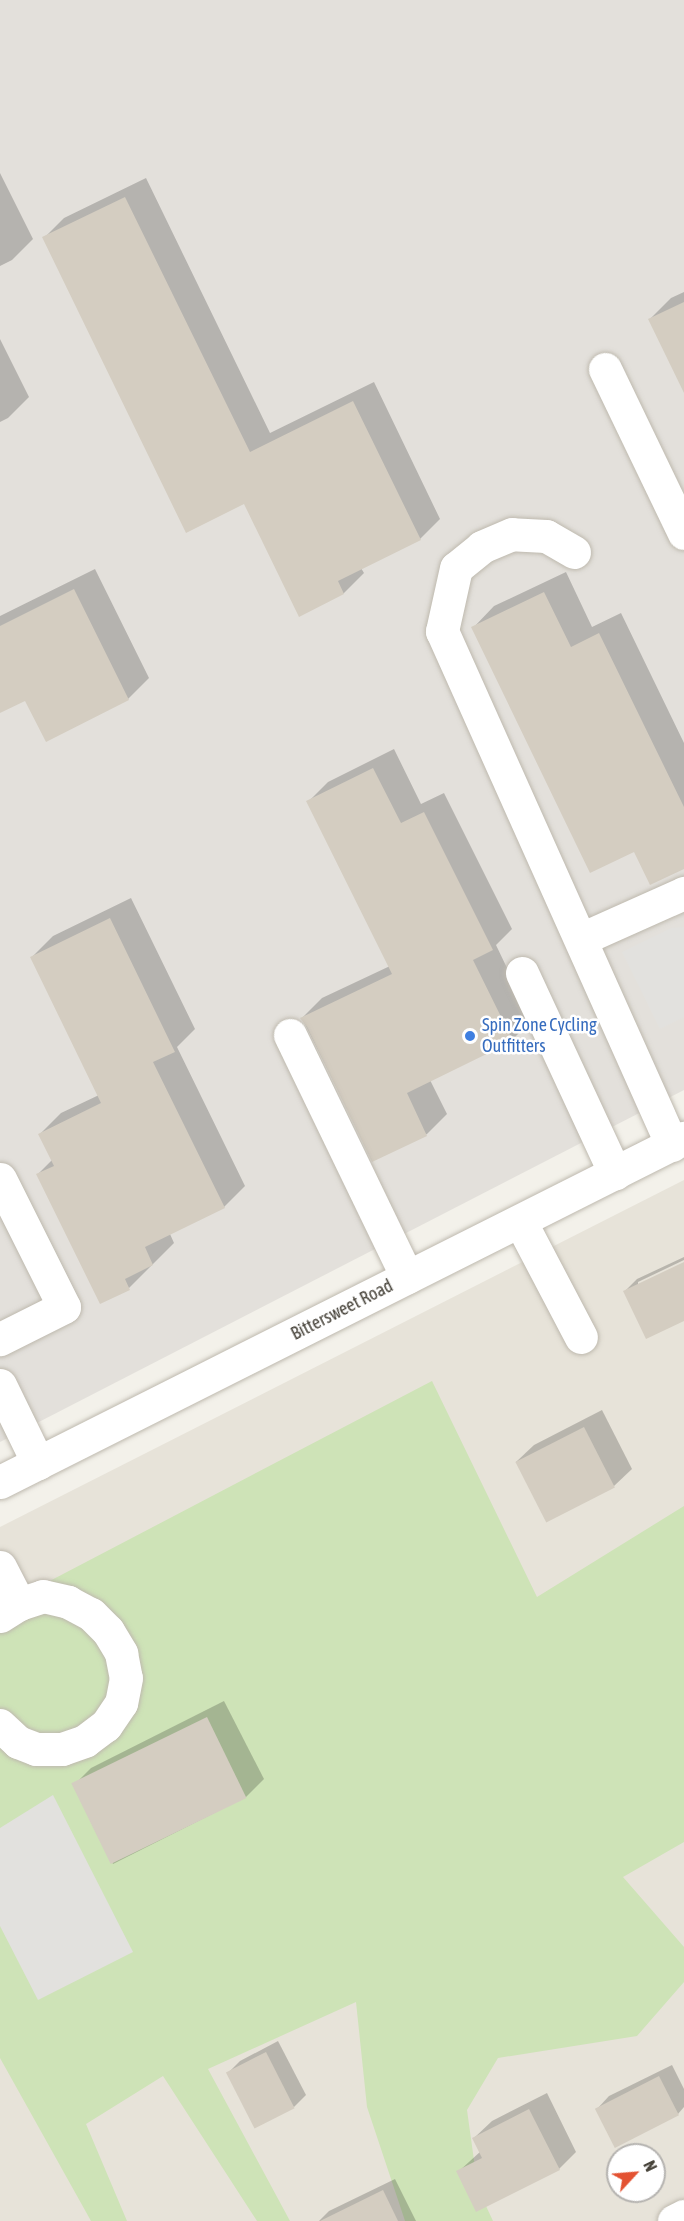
<!DOCTYPE html>
<html>
<head>
<meta charset="utf-8">
<style>
  body { margin:0 }
  #map { position:relative; width:684px; height:2221px; overflow:hidden; background:#f3f1ea; font-family:"Asap Condensed",sans-serif }
  div>[style] { position:absolute }
  .residential>* { inset:0; background:#e7e3d9 }
  .industrial>* { inset:0; background:#e3e0db }
  .green>* { inset:0; background:#cee3b7 }
  .parking>* { inset:0; background:#e2e1de }
  .shadow>* { inset:0; background:#0003 }
  .building>* { inset:0; background:#d4cdc1; transform-origin:0 0 }
  .roads { filter:drop-shadow(0 0 2px #beb9ae) drop-shadow(0 0 2px #beb9ae) }
  .minor>* { height:33px; margin:-16.5px; padding:0 16.5px; transform-origin:16.5px; border-radius:16.5px; background:#fff }
  .dots>* { width:16px; height:16px; translate:-50% -50%; box-sizing:border-box; border:3px solid #fff; border-radius:50% }
  span { translate:-50% -50%; white-space:nowrap; text-align:center; line-height:1.15; -webkit-text-stroke:5px #fff; paint-order:stroke }
  .shop-label { font-size:18px; color:#366cbe }
  .left { translate:0 -50%; text-align:left }
  .street-label { font-size:18px; color:#464239 }
  .north { position:absolute; left:606px; top:2143px; width:60px; height:60px; box-sizing:border-box; background:#fff; border:2px solid #b5b3b0; border-radius:50%; rotate:64deg; font-size:16px; font-weight:700; line-height:24px; text-align:center; color:#464239 }
  .north::after { content:''; display:block; margin:auto; width:21px; height:27px; background:#e35232; clip-path:polygon(50% 0,100% 100%,50% 72%,0 100%) }
</style>
</head>
<body>
<div id="map">
  <div class="residential">
    <div style="clip-path:polygon(evenodd,684px 1180px,684px 2221px,0 2221px,0 1527px,684px 1180px,618px 2155px,654px 2155px,654px 2191px,618px 2191px,618px 2155px)"></div>
  </div>
  <div class="industrial">
    <div style="clip-path:polygon(0 0,684px 0,684px 1090px,0 1442px)"></div>
  </div>
  <div class="green">
    <div style="clip-path:polygon(432px 1381px,537px 1597px,684px 1506px,684px 1842px,623px 1877px,684px 1947px,684px 1982px,637px 2036px,498px 2058px,467px 2110px,478px 2189px,493px 2221px,405px 2221px,367px 2107px,356px 2002px,208px 2069px,290px 2221px,257px 2221px,163px 2076px,86px 2124px,127px 2221px,91px 2221px,0 2058px,0 1607px)"></div>
  </div>
  <div class="parking">
    <div style="clip-path:polygon(684px 927px,684px 1017px,660px 1029px,622px 952px,671px 928px)"></div>
    <div style="clip-path:polygon(53px 1795px,133px 1952px,38px 2000px,0 1926px,0 1828px)"></div>
  </div>
  <div class="shadow">
    <div style="clip-path:polygon(0 173px,33px 239px,12px 260px,0 266px)"></div>
    <div style="clip-path:polygon(146px 178px,270px 433px,374px 382px,440px 519px,420px 539px,361px 568px,364px 573px,344px 593px,300px 615px,245px 502px,44px 238px,64px 218px)"></div>
    <div style="clip-path:polygon(684px 292px,684px 389px,650px 319px,671px 298px)"></div>
    <div style="clip-path:polygon(0 339px,29px 397px,8px 418px,0 422px)"></div>
    <div style="clip-path:polygon(95px 569px,149px 678px,128px 699px,25px 699px,0 711px,0 616px)"></div>
    <div style="clip-path:polygon(566px 572px,592px 627px,621px 613px,684px 743px,684px 867px,635px 850px,473px 628px,494px 606px)"></div>
    <div style="clip-path:polygon(394px 749px,421px 804px,444px 793px,512px 929px,496px 945px,532px 1020px,512px 1040px,430px 1080px,447px 1114px,427px 1134px,373px 1160px,302px 1018px,322px 998px,390px 966px,308px 802px,328px 782px)"></div>
    <div style="clip-path:polygon(131px 898px,195px 1029px,177px 1047px,245px 1186px,224px 1207px,170px 1234px,174px 1243px,129px 1288px,101px 1302px,38px 1174px,52px 1160px,40px 1134px,61px 1113px,99px 1095px,32px 957px,53px 936px)"></div>
    <div style="clip-path:polygon(684px 1257px,684px 1260px,638px 1282px,638px 1286px,684px 1264px,684px 1319px,625px 1291px,637px 1279px)"></div>
    <div style="clip-path:polygon(602px 1410px,632px 1469px,614px 1486px,516px 1462px,534px 1445px)"></div>
    <div style="clip-path:polygon(224px 1701px,264px 1779px,246px 1797px,113px 1864px,74px 1785px,91px 1768px)"></div>
    <div style="clip-path:polygon(278px 2041px,306px 2095px,294px 2107px,228px 2073px,240px 2061px)"></div>
    <div style="clip-path:polygon(672px 2065px,684px 2089px,684px 2107px,678px 2114px,597px 2109px,609px 2096px)"></div>
    <div style="clip-path:polygon(547px 2093px,576px 2152px,559px 2169px,458px 2172px,481px 2151px,474px 2138px,492px 2121px)"></div>
    <div style="clip-path:polygon(395px 2179px,416px 2221px,319px 2221px,329px 2211px)"></div>
  </div>
  <div class="building">
    <div style="clip-path:polygon(125px 197px,250px 452px,353px 401px,421px 540px,338px 581px,344px 594px,299px 617px,244px 504px,186px 533px,42px 237px)"></div>
    <div style="clip-path:polygon(684px 302px,684px 393px,648px 319px)"></div>
    <div style="clip-path:polygon(74px 589px,129px 700px,46px 742px,25px 701px,0 713px,0 626px)"></div>
    <div style="clip-path:polygon(544px 592px,571px 647px,599px 633px,684px 807px,684px 869px,650px 885px,634px 852px,590px 873px,471px 627px)"></div>
    <div style="clip-path:polygon(373px 768px,401px 823px,424px 812px,493px 950px,473px 960px,513px 1041px,407px 1093px,427px 1136px,372px 1162px,307px 1027px,300px 1018px,392px 974px,306px 801px)"></div>
    <div style="clip-path:polygon(110px 918px,175px 1052px,153px 1062px,225px 1208px,145px 1247px,153px 1265px,125px 1279px,130px 1290px,100px 1304px,36px 1174px,54px 1166px,38px 1134px,101px 1103px,30px 957px)"></div>
    <div style="clip-path:polygon(684px 1262px,684px 1321px,646px 1339px,623px 1291px)"></div>
    <div style="left:584px;top:1427px;width:68px;height:77px;rotate:63deg"></div>
    <div style="left:207px;top:1717px;width:90px;height:151px;rotate:64deg"></div>
    <div style="left:266px;top:2052px;width:63px;height:45px;rotate:63deg"></div>
    <div style="left:659px;top:2076px;width:44px;height:72px;rotate:63deg"></div>
    <div style="clip-path:polygon(529px 2109px,560px 2170px,476px 2212px,456px 2171px,482px 2158px,472px 2138px)"></div>
    <div style="clip-path:polygon(383px 2190px,398px 2221px,320px 2221px)"></div>
  </div>
  <div class="roads">
    <div class="minor">
      <div style="left:605px;top:369px;width:182px;rotate:64.3deg"></div>
      <div style="left:574px;top:552px;width:32px;rotate:-150deg"></div>
      <div style="left:546px;top:536px;width:34px;rotate:-177deg"></div>
      <div style="left:512px;top:534px;width:33px;rotate:157deg"></div>
      <div style="left:482px;top:547px;width:33px;rotate:141deg"></div>
      <div style="left:456px;top:568px;width:65px;rotate:102.5deg"></div>
      <div style="left:442px;top:631px;width:563px;rotate:65.89deg"></div>
      <div style="left:581px;top:939px;width:113px;rotate:-24.1deg"></div>
      <div style="left:522px;top:973px;width:221px;rotate:65.1deg"></div>
      <div style="left:290px;top:1035px;width:269px;rotate:64.2deg"></div>
      <div style="left:0;top:1179px;width:143px;rotate:63.4deg"></div>
      <div style="left:64px;top:1307px;width:72px;rotate:153.4deg"></div>
      <div style="left:520px;top:1221px;width:131px;rotate:62.3deg"></div>
      <div style="left:0;top:1385px;width:87px;rotate:64deg"></div>
      <div style="left:0;top:1482px;width:766px;rotate:-26.7deg"></div>
      <div style="left:0;top:1567px;width:42px;rotate:62.8deg"></div>
      <div style="left:0;top:1616px;width:22px;rotate:-32deg"></div>
      <div style="left:19px;top:1604px;width:25px;rotate:-18deg"></div>
      <div style="left:43px;top:1596px;width:26px;rotate:13deg"></div>
      <div style="left:68px;top:1602px;width:26px;rotate:28deg"></div>
      <div style="left:91px;top:1614px;width:24px;rotate:45deg"></div>
      <div style="left:108px;top:1631px;width:26px;rotate:59deg"></div>
      <div style="left:121px;top:1653px;width:25px;rotate:79deg"></div>
      <div style="left:126px;top:1678px;width:25px;rotate:101deg"></div>
      <div style="left:121px;top:1703px;width:27px;rotate:124deg"></div>
      <div style="left:106px;top:1725px;width:26px;rotate:143deg"></div>
      <div style="left:85px;top:1741px;width:24px;rotate:161deg"></div>
      <div style="left:62px;top:1749px;width:26px;rotate:180deg"></div>
      <div style="left:36px;top:1749px;width:19px;rotate:-159deg"></div>
      <div style="left:18px;top:1742px;width:25px;rotate:-137deg"></div>
      <div style="left:674px;top:2221px;width:11px;rotate:-27deg"></div>
    </div>
  </div>
  <div class="dots">
    <div style="left:470px;top:1036px;background:#3f7fe0"></div>
  </div>
  <div class="shop-label">
    <span class="left" style="left:482px;top:1036px">Spin Zone Cycling<br>Outfitters</span>
  </div>
  <div class="street-label">
    <span style="left:342px;top:1310px;rotate:-27deg">Bittersweet Road</span>
  </div>
  <div class="north">N</div>
</div>
</body>
</html>
